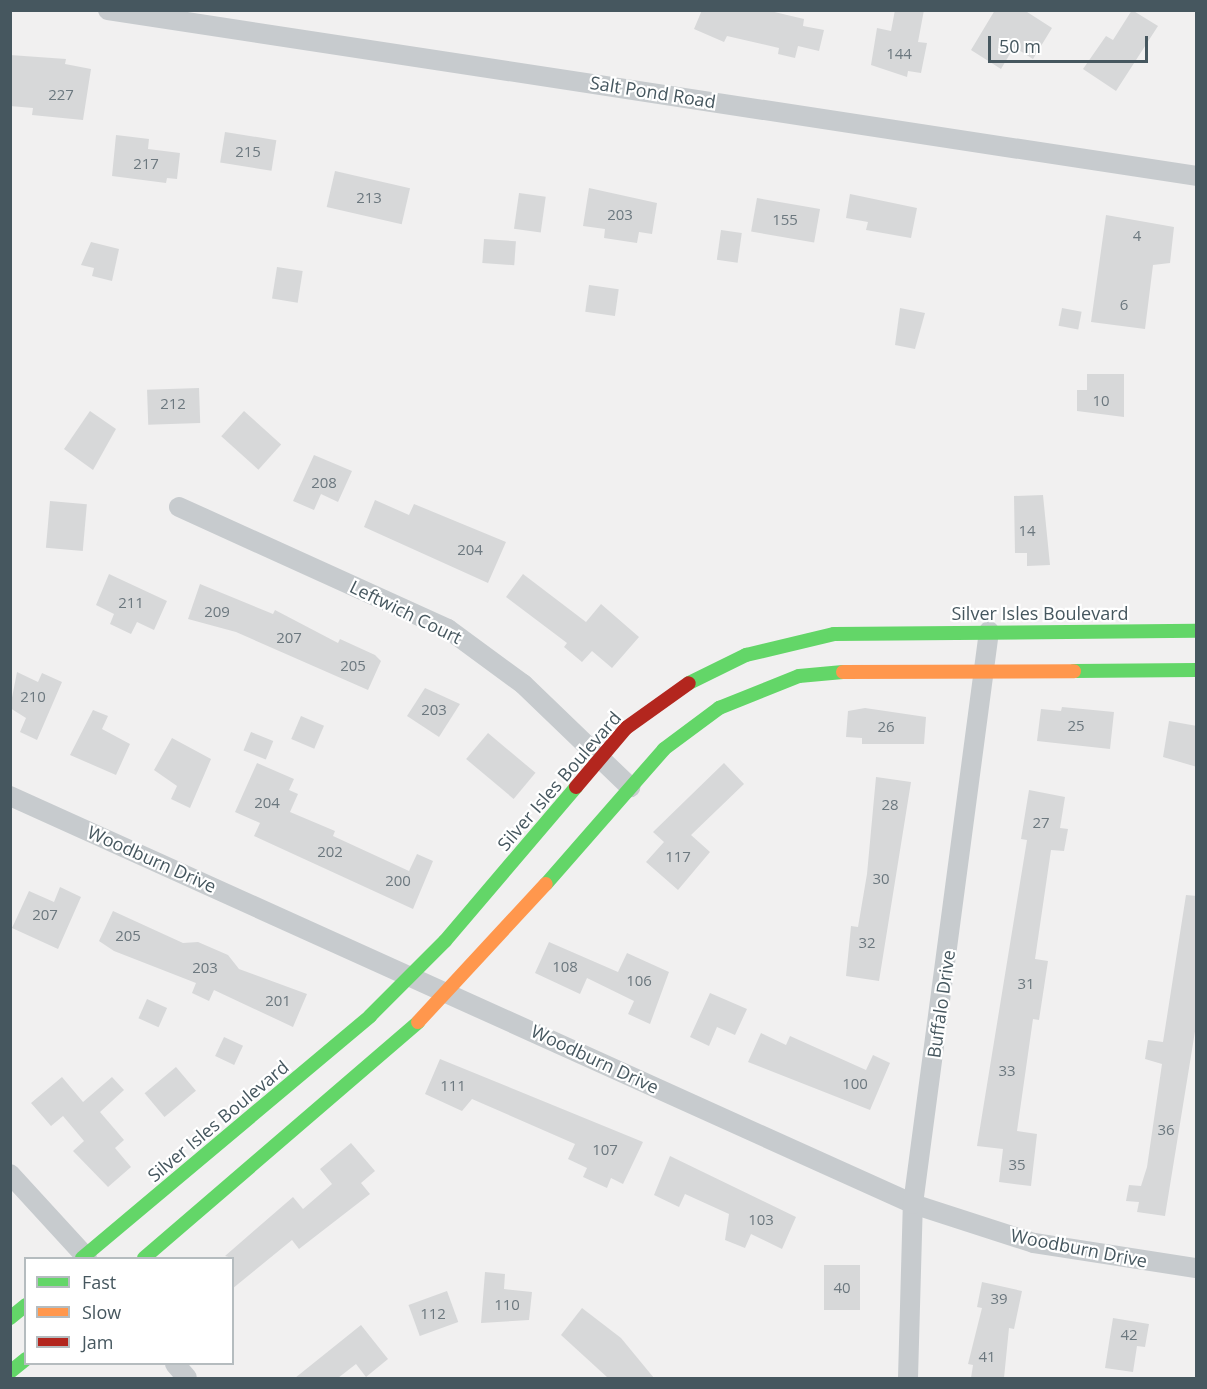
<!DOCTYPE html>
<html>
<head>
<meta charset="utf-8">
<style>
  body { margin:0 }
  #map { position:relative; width:1207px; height:1389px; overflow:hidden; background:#f1f0f0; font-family:"Open Sans",sans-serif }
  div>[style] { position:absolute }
  .building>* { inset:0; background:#d7d8d9; transform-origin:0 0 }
  .street>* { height:20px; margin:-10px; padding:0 10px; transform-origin:10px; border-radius:10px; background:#c7cbce }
  .fast>* { height:14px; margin:-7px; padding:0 7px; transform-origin:7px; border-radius:7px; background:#63d668 }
  .slow>* { height:14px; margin:-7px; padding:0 7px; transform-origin:7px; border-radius:7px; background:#ff974d }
  .jam>* { height:14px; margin:-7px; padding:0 7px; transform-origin:7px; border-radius:7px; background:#b3261e }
  span { translate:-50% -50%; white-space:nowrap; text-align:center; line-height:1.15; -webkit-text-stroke:4.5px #fff; paint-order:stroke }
  .number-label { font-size:15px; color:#6c787f }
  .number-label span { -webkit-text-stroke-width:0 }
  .street-label { font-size:18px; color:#46575f }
  .frame { position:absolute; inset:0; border:12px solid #46575f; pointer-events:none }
  .legend { position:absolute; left:24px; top:1257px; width:210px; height:108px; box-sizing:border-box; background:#fff; border:2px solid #b5bcbf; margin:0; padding:8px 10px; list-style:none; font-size:18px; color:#46575f }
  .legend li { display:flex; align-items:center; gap:12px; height:30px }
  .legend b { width:30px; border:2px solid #b5bcbf }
  .scale { position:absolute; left:988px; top:36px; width:160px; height:27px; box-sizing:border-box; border:3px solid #46575f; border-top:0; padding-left:8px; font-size:18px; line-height:21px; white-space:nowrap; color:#46575f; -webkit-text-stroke:4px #fff; paint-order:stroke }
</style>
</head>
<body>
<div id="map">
  <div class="building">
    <div style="clip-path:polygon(702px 10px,766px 10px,804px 19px,803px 26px,824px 30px,819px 51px,798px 46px,795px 58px,778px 54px,779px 48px,727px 36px,724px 42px,694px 29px)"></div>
    <div style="clip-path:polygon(895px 10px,924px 10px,918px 42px,927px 43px,921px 73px,908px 71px,907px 77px,871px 65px,877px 28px,891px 31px)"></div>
    <div style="clip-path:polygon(995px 10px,1024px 10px,1052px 28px,1033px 59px,1014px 47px,1001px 69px,971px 50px)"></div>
    <div style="clip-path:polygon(1132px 10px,1158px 26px,1116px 91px,1083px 69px,1106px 36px,1113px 40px)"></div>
    <div style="clip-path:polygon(10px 55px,66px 59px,65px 64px,91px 69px,83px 120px,32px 115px,33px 108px,10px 106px)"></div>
    <div style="left:225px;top:132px;width:52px;height:31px;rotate:9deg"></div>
    <div style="clip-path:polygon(116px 135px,149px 139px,148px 149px,180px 153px,177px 179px,167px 178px,166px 183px,112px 176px)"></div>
    <div style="left:335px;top:171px;width:77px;height:37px;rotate:13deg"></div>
    <div style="clip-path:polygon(589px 188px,657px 203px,652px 234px,639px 232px,637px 243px,604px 238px,605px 229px,583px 226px)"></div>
    <div style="left:519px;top:193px;width:27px;height:36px;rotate:8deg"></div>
    <div style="clip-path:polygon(850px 194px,917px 208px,911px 238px,866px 230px,868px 222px,846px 218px)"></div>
    <div style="left:757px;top:198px;width:64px;height:34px;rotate:10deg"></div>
    <div style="clip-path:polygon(1106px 215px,1174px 227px,1170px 263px,1153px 265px,1145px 329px,1091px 322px)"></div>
    <div style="left:721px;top:230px;width:21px;height:30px;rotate:8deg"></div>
    <div style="left:484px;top:239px;width:32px;height:24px;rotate:4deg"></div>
    <div style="clip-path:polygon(91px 242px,119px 249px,112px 281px,92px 276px,94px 268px,81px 265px)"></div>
    <div style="left:277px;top:267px;width:26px;height:32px;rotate:9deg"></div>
    <div style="left:589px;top:285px;width:30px;height:27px;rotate:8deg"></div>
    <div style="clip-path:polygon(900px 308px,925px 313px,915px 349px,895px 345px)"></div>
    <div style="left:1062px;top:308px;width:20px;height:18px;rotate:11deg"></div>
    <div style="clip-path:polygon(1087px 374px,1124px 374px,1124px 417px,1077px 411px,1077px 390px,1087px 390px)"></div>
    <div style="left:199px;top:388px;width:35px;height:52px;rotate:88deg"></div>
    <div style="clip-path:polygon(90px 411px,116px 429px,93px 470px,64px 449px)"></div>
    <div style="left:244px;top:411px;width:50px;height:34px;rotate:42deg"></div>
    <div style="clip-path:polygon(314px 455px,352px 471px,338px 502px,321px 494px,314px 510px,293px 501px)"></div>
    <div style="clip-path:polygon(1043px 495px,1050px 565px,1027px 566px,1027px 553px,1015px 553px,1014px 496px)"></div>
    <div style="clip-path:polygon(375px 500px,409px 515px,414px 504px,506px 542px,488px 583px,364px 527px)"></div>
    <div style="left:50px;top:501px;width:37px;height:47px;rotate:5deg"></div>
    <div style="clip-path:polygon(109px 574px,167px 601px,154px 630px,137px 622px,131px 634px,110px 624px,114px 614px,96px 605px)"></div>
    <div style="clip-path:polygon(523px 574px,586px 622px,601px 604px,639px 637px,612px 668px,592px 651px,582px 662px,564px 647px,567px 643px,506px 597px)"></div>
    <div style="clip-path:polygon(200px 584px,273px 614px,275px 610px,338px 643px,340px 639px,375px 655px,381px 661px,368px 690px,236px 632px,188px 619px)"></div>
    <div style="clip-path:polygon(17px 672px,38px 682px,42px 673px,62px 682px,37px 740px,20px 732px,26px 718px,10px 708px)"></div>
    <div style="clip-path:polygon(425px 688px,460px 704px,439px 737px,407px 716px)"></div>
    <div style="clip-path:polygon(1062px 707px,1114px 712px,1110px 749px,1037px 741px,1041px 709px,1061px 711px)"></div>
    <div style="clip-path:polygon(865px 708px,926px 717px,924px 744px,862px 744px,862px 738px,846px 737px,848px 711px)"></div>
    <div style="clip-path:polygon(93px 710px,108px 716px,102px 729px,130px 744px,116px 775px,70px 755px)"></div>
    <div style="left:301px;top:716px;width:25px;height:25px;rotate:23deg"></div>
    <div style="clip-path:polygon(1169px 721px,1197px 726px,1197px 767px,1163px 757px)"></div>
    <div style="left:251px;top:732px;width:24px;height:20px;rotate:22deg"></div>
    <div style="left:488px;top:733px;width:62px;height:34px;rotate:40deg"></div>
    <div style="clip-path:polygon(172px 738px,211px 759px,190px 808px,171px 799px,177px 786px,154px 770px)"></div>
    <div style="clip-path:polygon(257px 763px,294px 779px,289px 790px,298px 794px,290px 812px,335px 831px,333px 836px,409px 871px,417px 854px,433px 861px,413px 909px,254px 836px,260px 823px,235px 812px)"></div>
    <div style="clip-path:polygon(724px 763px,744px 784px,691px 835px,710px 852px,678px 890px,646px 862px,664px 842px,653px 832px)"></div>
    <div style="clip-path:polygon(876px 777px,911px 782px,879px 981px,846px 976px,851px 926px,858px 927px,867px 874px)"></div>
    <div style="clip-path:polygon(1029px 790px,1065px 797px,1060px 828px,1068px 829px,1064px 851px,1051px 850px,1035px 959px,1048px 961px,1039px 1020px,1033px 1019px,1017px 1131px,1037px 1134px,1031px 1186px,999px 1182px,1003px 1149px,977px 1146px,1027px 840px,1021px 839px)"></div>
    <div style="clip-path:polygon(60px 887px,81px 897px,58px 949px,12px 928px,29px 891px,54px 902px)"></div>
    <div style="clip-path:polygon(1186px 895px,1197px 896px,1197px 1019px,1165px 1216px,1137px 1212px,1139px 1202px,1126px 1201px,1129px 1185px,1141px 1186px,1147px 1167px,1162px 1064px,1145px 1059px,1148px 1040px,1163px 1042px)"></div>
    <div style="clip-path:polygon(113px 911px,183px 943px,198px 942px,228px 955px,239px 969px,307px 994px,293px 1027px,214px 990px,209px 1001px,192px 993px,196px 983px,114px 951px,99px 941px)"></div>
    <div style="clip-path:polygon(549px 942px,618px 972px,627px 953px,669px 972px,650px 1024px,628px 1014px,634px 1001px,587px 978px,580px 994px,535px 973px)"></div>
    <div style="clip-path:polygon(710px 993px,747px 1009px,735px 1035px,717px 1027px,709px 1046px,690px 1037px)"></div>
    <div style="left:147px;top:999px;width:22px;height:21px;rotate:24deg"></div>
    <div style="clip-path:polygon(761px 1033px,786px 1045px,790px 1036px,866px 1070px,873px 1055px,890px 1063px,870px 1110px,748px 1062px)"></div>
    <div style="left:224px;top:1037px;width:21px;height:21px;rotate:25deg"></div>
    <div style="clip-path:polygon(440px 1059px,643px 1142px,623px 1184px,611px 1178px,607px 1188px,583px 1177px,587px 1168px,568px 1159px,575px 1144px,472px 1099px,462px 1111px,425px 1094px)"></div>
    <div style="left:176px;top:1067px;width:31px;height:41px;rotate:50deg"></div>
    <div style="clip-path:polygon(62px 1077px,83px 1102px,112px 1077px,124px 1090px,100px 1112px,124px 1140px,115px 1148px,131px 1167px,108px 1187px,73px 1151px,84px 1141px,63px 1116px,51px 1126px,31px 1103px)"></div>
    <div style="clip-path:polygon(351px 1143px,375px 1171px,361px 1183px,370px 1194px,299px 1249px,292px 1240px,232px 1289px,232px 1258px,225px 1256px,293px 1197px,303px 1209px,332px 1184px,320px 1169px)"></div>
    <div style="clip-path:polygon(670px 1156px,796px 1217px,782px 1249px,751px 1234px,745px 1248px,725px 1240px,729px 1214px,685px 1194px,679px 1207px,654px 1195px)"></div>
    <div style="left:824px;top:1265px;width:36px;height:45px"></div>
    <div style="clip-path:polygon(485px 1272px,505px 1274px,504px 1289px,532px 1292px,529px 1320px,481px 1323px)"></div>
    <div style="clip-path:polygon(982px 1282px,1022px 1291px,1014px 1329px,1009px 1328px,1004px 1378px,971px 1378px,973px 1365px,968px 1364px,982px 1308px,977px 1307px)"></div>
    <div style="left:447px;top:1291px;width:33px;height:41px;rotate:70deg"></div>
    <div style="clip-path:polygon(582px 1308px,621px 1338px,654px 1378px,608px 1378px,561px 1335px)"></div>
    <div style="clip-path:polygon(1113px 1318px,1149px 1324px,1145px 1347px,1137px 1346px,1133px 1372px,1105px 1368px)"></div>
    <div style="clip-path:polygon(361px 1325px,388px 1359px,366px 1377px,356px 1364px,338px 1378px,295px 1378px)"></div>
  </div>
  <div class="street">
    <div style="left:108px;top:10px;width:1101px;rotate:8.67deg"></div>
    <div style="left:179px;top:507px;width:295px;rotate:24.4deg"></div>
    <div style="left:448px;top:629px;width:93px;rotate:36.3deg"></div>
    <div style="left:523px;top:684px;width:149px;rotate:43.9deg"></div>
    <div style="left:10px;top:796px;width:991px;rotate:24.31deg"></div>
    <div style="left:913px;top:1204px;width:127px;rotate:17.9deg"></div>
    <div style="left:1034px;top:1243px;width:164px;rotate:8.8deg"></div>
    <div style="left:10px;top:1174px;width:114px;rotate:47.5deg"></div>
    <div style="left:175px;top:1364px;width:18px;rotate:49deg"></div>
    <div style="left:908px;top:1378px;width:174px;rotate:-88.4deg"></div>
    <div style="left:913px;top:1204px;width:578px;rotate:-82.44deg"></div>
  </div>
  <div class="fast">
    <div style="left:1074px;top:671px;width:122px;rotate:-0.5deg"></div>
    <div style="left:689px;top:683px;width:64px;rotate:-26.2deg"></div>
    <div style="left:746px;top:655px;width:90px;rotate:-13.4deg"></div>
    <div style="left:834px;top:634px;width:362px;rotate:-0.5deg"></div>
    <div style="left:546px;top:884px;width:179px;rotate:-48.8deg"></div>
    <div style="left:664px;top:749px;width:69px;rotate:-36.7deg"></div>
    <div style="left:719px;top:708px;width:86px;rotate:-21.8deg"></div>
    <div style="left:799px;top:676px;width:44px;rotate:-5.2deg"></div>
    <div style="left:82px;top:1258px;width:376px;rotate:-40deg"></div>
    <div style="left:370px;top:1016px;width:106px;rotate:-45deg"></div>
    <div style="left:445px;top:941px;width:202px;rotate:-49.6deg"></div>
    <div style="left:144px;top:1258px;width:362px;rotate:-40.7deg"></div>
    <div style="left:10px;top:1318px;width:21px;rotate:-39deg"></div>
    <div style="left:10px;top:1372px;width:21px;rotate:-39deg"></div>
  </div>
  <div class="slow">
    <div style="left:843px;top:672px;width:231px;rotate:-0.2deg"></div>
    <div style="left:418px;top:1022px;width:188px;rotate:-47.2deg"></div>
  </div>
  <div class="jam">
    <div style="left:576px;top:787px;width:77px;rotate:-49.7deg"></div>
    <div style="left:626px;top:728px;width:77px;rotate:-35.5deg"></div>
  </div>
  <div class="number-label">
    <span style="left:899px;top:54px">144</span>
    <span style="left:61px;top:95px">227</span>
    <span style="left:248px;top:152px">215</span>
    <span style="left:146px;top:164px">217</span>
    <span style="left:369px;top:198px">213</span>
    <span style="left:620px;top:215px">203</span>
    <span style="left:785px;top:220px">155</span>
    <span style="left:1137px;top:236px">4</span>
    <span style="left:1124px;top:305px">6</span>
    <span style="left:1101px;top:401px">10</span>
    <span style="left:173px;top:404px">212</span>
    <span style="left:324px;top:483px">208</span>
    <span style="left:1027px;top:531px">14</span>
    <span style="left:470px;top:550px">204</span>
    <span style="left:131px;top:603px">211</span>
    <span style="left:217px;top:612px">209</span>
    <span style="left:289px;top:638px">207</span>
    <span style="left:353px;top:666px">205</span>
    <span style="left:33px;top:697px">210</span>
    <span style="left:434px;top:710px">203</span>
    <span style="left:1076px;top:726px">25</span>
    <span style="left:886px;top:727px">26</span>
    <span style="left:267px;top:803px">204</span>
    <span style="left:890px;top:805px">28</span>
    <span style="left:1041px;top:823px">27</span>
    <span style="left:330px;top:852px">202</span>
    <span style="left:678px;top:857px">117</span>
    <span style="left:881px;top:879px">30</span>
    <span style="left:398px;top:881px">200</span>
    <span style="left:45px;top:915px">207</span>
    <span style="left:128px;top:936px">205</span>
    <span style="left:867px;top:943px">32</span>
    <span style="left:565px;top:967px">108</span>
    <span style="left:205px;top:968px">203</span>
    <span style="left:639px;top:981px">106</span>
    <span style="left:1026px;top:984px">31</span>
    <span style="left:278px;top:1001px">201</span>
    <span style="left:1007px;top:1071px">33</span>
    <span style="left:855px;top:1084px">100</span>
    <span style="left:453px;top:1086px">111</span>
    <span style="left:1166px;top:1130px">36</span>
    <span style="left:605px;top:1150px">107</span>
    <span style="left:1017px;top:1165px">35</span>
    <span style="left:761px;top:1220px">103</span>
    <span style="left:842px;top:1288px">40</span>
    <span style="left:999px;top:1299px">39</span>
    <span style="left:507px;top:1305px">110</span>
    <span style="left:433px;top:1314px">112</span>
    <span style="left:1129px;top:1335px">42</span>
    <span style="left:987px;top:1357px">41</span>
  </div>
  <div class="street-label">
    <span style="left:653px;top:92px;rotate:9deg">Salt Pond Road</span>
    <span style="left:406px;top:612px;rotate:26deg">Leftwich Court</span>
    <span style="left:1040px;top:613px">Silver Isles Boulevard</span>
    <span style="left:559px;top:781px;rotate:-49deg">Silver Isles Boulevard</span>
    <span style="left:152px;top:859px;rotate:24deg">Woodburn Drive</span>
    <span style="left:941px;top:1004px;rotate:-82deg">Buffalo Drive</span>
    <span style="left:595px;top:1059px;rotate:25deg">Woodburn Drive</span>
    <span style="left:218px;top:1121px;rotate:-40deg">Silver Isles Boulevard</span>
    <span style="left:1079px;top:1248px;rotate:11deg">Woodburn Drive</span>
  </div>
  <div class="frame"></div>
  <ul class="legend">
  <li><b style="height:8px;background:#63d668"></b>Fast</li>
  <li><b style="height:8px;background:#ff974d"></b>Slow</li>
  <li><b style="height:8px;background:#b3261e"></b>Jam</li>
  </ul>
  <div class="scale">50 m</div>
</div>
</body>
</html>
